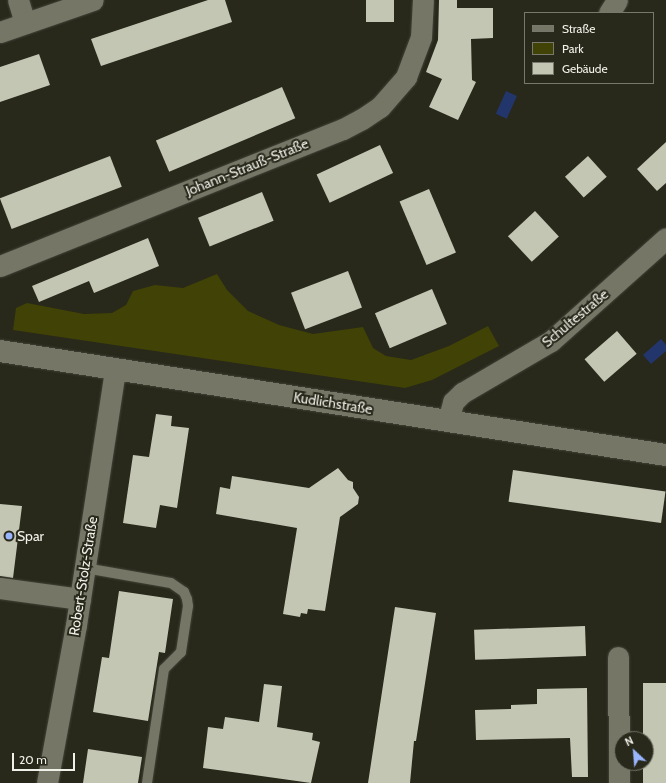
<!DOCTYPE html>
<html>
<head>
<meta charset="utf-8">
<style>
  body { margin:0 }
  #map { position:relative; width:666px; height:783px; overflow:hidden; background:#28281b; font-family:Cabin,sans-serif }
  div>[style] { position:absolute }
  .green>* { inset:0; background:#414205 }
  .water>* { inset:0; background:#23366c; transform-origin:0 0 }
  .building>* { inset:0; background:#c4c6b4; transform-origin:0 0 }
  .roads { filter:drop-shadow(0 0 1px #424237) drop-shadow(0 0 1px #424237) }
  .lane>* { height:10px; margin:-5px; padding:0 5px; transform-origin:5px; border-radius:5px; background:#757666 }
  .street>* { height:21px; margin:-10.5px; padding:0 10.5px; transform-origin:10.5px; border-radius:10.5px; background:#757666 }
  .secondary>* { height:22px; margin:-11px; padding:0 11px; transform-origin:11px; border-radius:11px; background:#757666 }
  .dots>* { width:11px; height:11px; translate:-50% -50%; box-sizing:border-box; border:2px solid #28281b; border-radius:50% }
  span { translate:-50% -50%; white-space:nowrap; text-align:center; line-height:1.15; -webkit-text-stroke:4px #28281b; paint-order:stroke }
  .street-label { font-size:14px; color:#f0f1e8 }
  .poi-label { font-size:14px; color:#f0f1e8 }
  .left { translate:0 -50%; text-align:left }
  .legend { position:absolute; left:524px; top:12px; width:130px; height:72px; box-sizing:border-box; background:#28281b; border:1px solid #78786d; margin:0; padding:5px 7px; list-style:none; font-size:12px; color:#f0f1e8 }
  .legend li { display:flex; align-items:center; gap:8px; height:20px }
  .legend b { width:20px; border:1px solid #78786d }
  .north { position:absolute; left:614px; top:731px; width:40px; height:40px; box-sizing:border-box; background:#28281b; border:1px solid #78786d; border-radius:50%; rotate:334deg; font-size:11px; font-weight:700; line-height:16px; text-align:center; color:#f0f1e8 }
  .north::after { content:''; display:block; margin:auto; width:14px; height:18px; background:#98b5fd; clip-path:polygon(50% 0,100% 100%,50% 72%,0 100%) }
  .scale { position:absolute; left:12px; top:753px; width:63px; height:18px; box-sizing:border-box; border:2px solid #f0f1e8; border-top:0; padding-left:5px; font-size:12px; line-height:14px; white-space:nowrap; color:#f0f1e8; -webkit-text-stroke:3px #28281b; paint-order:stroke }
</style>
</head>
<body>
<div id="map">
  <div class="green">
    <div style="clip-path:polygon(217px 274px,227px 290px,248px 311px,279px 325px,313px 334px,363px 327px,373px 348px,386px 356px,411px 360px,449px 346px,488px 326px,499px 346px,432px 380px,405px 388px,13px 330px,16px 308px,27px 303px,84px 314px,112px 313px,126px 305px,133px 291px,155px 285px,183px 288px)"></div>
  </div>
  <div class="water">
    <div style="left:506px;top:91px;width:12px;height:25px;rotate:24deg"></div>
    <div style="clip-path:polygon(661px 339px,666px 345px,666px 351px,651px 364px,643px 355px)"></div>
  </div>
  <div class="building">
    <div style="clip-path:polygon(208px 0,225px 0,232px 22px,101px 66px,91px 39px)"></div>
    <div style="left:366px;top:0;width:28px;height:22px"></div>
    <div style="clip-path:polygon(439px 0,457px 0,457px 8px,493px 8px,493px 38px,471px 39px,472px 80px,476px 82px,458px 120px,429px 107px,442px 79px,426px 72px,438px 40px)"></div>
    <div style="clip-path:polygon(39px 54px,50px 85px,0 102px,0 67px)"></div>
    <div style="left:282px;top:87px;width:34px;height:137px;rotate:67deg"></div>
    <div style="clip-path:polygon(666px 142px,666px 183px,657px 191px,637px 169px)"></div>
    <div style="left:380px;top:145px;width:31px;height:70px;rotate:65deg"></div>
    <div style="left:110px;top:156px;width:33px;height:118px;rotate:69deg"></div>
    <div style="left:588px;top:156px;width:28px;height:31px;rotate:48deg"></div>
    <div style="left:429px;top:189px;width:69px;height:32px;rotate:67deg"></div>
    <div style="left:262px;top:192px;width:31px;height:69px;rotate:68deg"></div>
    <div style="left:535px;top:211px;width:35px;height:37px;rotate:47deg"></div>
    <div style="clip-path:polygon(148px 238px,159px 266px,94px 293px,89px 281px,39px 302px,32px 286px)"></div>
    <div style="left:348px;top:271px;width:39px;height:61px;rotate:69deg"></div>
    <div style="left:432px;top:289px;width:38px;height:62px;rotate:67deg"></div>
    <div style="left:617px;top:331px;width:30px;height:43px;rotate:49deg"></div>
    <div style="clip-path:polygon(156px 414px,172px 416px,171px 426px,189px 428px,177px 508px,160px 505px,156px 528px,123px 523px,133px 455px,149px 457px)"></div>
    <div style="clip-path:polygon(338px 468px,348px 480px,353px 482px,353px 488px,359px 497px,358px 504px,340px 517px,325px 611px,308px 609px,307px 614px,301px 613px,300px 617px,283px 614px,297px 528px,216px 514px,220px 487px,230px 489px,232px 476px,309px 488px)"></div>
    <div style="left:513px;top:470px;width:154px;height:32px;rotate:8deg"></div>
    <div style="clip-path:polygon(0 504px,22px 506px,13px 578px,0 576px)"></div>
    <div style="clip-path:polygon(119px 591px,173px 599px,165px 653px,159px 652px,148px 721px,93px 712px,102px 657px,109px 658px)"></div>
    <div style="clip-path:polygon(395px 607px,436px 613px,416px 741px,414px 741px,410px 783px,368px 783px)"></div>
    <div style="left:585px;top:626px;width:30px;height:111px;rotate:88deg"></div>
    <div style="left:666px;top:683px;width:100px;height:23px;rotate:90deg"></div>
    <div style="clip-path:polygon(264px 684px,282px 686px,277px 727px,313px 733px,312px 740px,320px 742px,311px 783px,203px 768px,208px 727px,223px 729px,225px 717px,259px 722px)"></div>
    <div style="clip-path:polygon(587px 688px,588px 777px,572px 777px,570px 738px,476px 740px,475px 710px,511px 709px,511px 705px,537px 704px,537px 689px)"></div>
    <div style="clip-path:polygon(88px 749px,142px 757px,138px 783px,83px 783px)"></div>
  </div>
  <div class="roads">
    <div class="lane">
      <div style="left:85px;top:568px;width:87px;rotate:9.9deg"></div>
      <div style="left:171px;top:583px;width:16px;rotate:35deg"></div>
      <div style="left:184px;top:592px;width:8px;rotate:67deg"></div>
      <div style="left:187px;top:599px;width:7px;rotate:82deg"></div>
      <div style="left:188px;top:606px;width:47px;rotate:98.7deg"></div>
      <div style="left:181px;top:652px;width:24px;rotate:135deg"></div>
      <div style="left:164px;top:669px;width:115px;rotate:98.5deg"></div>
    </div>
    <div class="street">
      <div style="left:18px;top:0;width:24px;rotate:73deg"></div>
      <div style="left:609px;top:13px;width:15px;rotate:-58deg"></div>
      <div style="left:0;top:32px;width:98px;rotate:-19deg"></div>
      <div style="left:0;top:266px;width:369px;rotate:-21.8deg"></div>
      <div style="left:343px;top:129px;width:21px;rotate:-28deg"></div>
      <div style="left:362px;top:119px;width:22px;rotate:-34deg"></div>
      <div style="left:380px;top:107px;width:40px;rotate:-49deg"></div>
      <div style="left:406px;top:77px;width:43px;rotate:-69.4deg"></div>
      <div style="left:421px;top:37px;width:37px;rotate:-87deg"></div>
      <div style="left:448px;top:421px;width:20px;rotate:-75deg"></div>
      <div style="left:453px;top:402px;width:13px;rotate:-45deg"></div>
      <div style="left:462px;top:393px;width:103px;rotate:-30.3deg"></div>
      <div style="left:551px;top:341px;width:154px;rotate:-41.8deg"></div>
      <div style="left:0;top:588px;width:81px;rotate:7.8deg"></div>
      <div style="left:618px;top:657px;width:126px;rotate:89.5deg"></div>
      <div style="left:47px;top:783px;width:161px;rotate:-79.6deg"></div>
      <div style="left:76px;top:625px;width:259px;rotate:-81.3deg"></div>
    </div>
    <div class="secondary">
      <div style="left:0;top:351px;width:674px;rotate:8.88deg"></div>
    </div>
  </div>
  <div class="dots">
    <div style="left:9px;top:536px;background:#98b5fd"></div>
  </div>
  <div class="street-label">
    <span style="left:247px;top:167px;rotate:-22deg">Johann-Strauß-Straße</span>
    <span style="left:575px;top:318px;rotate:-40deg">Schultestraße</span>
    <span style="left:333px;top:403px;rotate:9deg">Kudlichstraße</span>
    <span style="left:83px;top:576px;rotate:-81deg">Robert-Stolz-Straße</span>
  </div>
  <div class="poi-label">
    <span class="left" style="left:17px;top:536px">Spar</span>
  </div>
  <ul class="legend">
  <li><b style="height:5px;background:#757666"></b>Straße</li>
  <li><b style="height:11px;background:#414205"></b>Park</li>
  <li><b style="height:11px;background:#c4c6b4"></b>Gebäude</li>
  </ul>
  <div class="north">N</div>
  <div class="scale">20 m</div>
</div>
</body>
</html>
